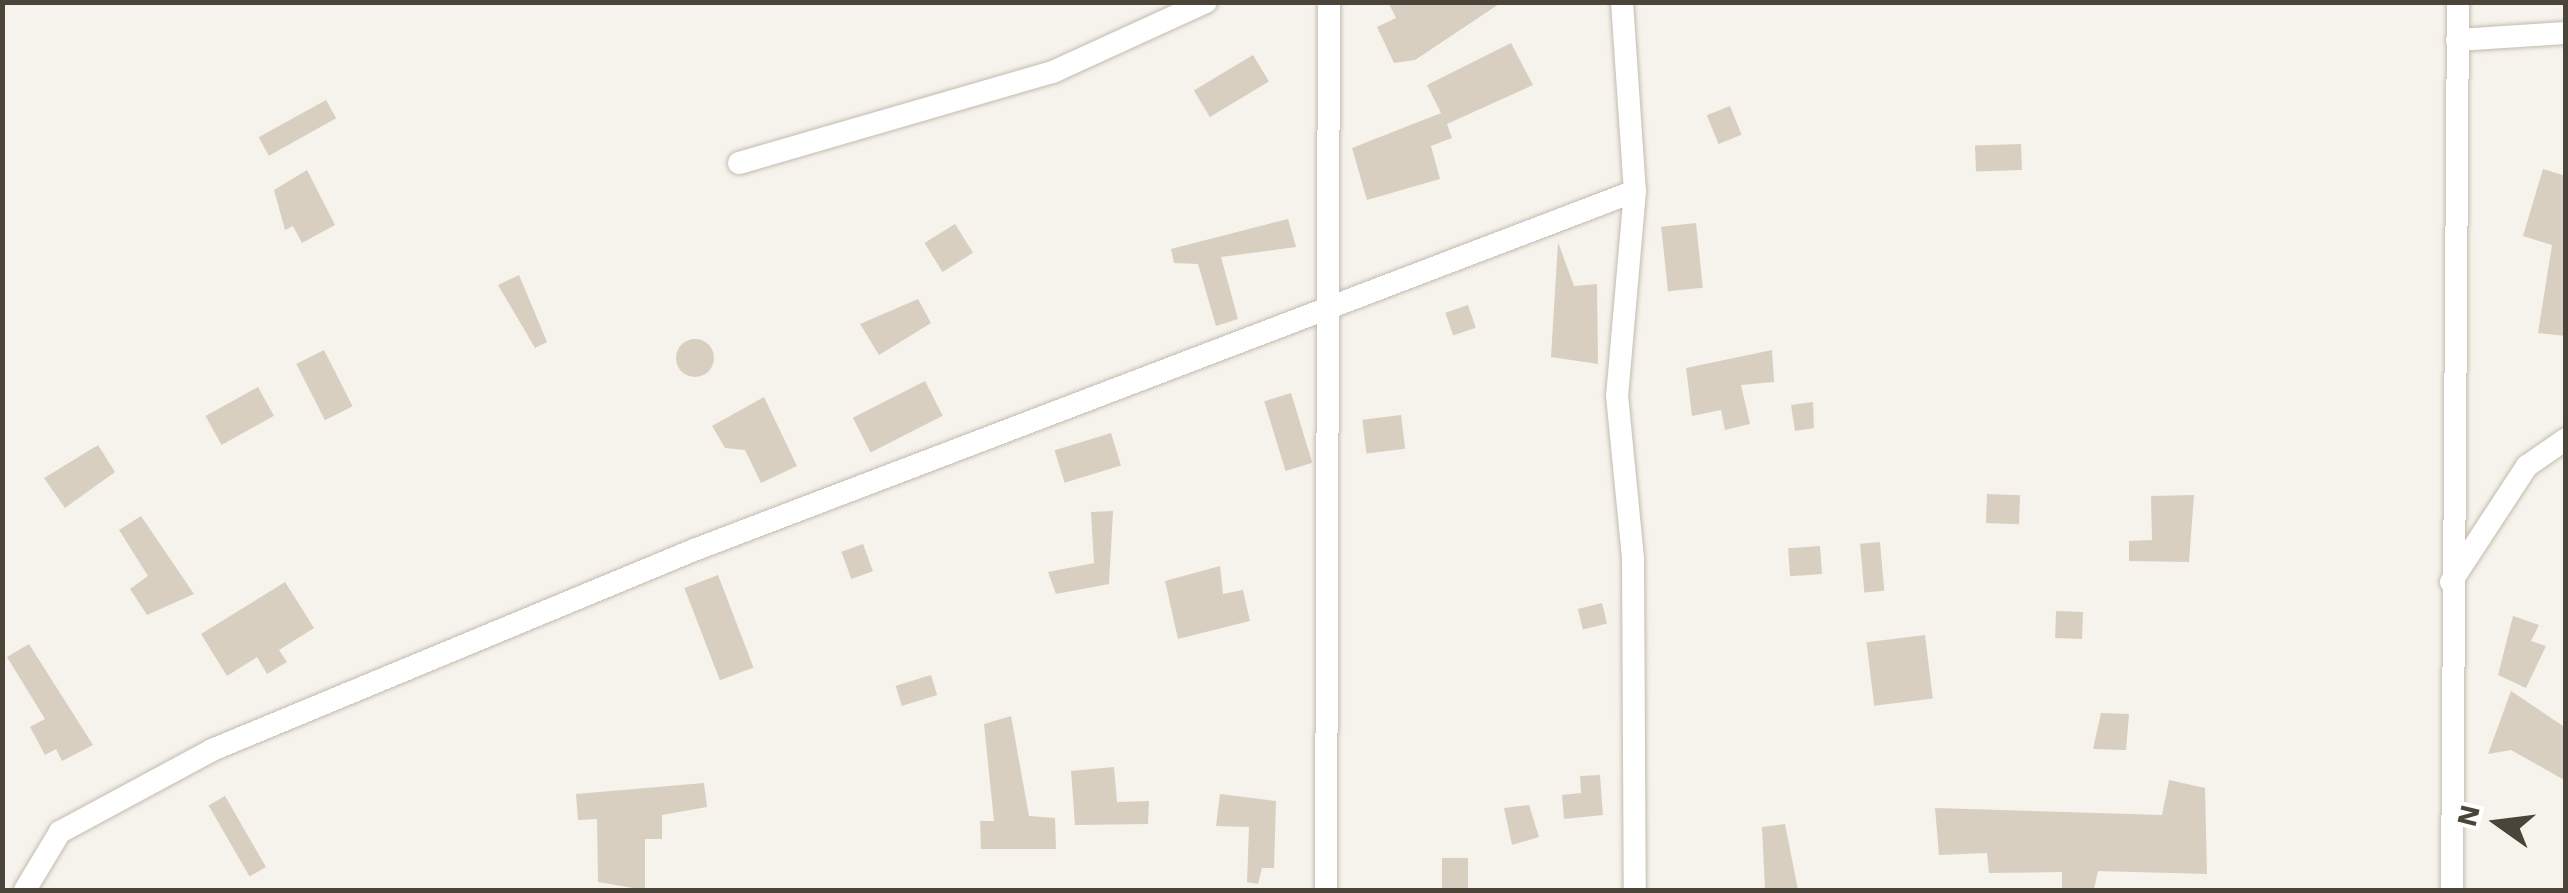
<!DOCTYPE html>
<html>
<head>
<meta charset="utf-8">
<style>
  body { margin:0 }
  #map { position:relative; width:2568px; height:893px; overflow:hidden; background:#f6f3ec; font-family:"Work Sans",sans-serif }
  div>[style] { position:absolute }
  .building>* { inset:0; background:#d8cfc1; transform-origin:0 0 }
  .round { border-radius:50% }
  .roads { filter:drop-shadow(0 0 2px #c2bbae) drop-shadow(0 0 2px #c2bbae) }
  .street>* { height:22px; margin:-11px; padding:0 11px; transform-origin:11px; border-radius:11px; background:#fff }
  span { translate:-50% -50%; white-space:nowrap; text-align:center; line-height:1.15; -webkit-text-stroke:8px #fff; paint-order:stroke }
  .frame { position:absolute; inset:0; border:5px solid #4b4439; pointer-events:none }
  .north { position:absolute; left:2448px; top:773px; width:100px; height:100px; -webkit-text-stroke:8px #fff; paint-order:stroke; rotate:284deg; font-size:28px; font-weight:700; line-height:40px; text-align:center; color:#4b4439 }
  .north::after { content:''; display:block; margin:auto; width:35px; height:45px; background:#4b4439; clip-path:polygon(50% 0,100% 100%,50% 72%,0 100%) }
</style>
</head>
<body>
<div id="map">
  <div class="building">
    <div style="clip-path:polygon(1388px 2px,1502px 2px,1415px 60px,1394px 63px,1377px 27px,1396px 18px)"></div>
    <div style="clip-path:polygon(1511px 43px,1533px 85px,1447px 124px,1452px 138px,1431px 146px,1440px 179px,1367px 200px,1352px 148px,1441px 113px,1427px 85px)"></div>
    <div style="left:1253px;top:55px;width:31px;height:69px;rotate:59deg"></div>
    <div style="left:326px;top:100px;width:21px;height:77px;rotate:61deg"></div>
    <div style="left:1730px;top:106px;width:31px;height:25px;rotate:68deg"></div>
    <div style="left:2021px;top:144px;width:26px;height:46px;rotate:88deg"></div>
    <div style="clip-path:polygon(2543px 169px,2566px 176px,2566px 336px,2538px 333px,2552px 245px,2523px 236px)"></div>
    <div style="clip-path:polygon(307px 170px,335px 225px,302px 243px,293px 226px,285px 230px,274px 190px)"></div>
    <div style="clip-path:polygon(1288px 219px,1296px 247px,1221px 257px,1238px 319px,1216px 326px,1198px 264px,1174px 263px,1171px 249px)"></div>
    <div style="left:1696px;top:223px;width:65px;height:35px;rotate:84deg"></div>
    <div style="left:955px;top:224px;width:34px;height:36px;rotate:58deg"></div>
    <div style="clip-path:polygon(1558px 242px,1574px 286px,1597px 284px,1598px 364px,1551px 357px)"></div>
    <div style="clip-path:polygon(519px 275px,547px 342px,535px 348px,498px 285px)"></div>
    <div style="clip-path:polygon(918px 299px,931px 323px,879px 355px,860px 324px)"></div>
    <div style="left:1468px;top:305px;width:24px;height:24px;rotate:71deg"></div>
    <div class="round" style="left:676px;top:339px;width:38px;height:38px"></div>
    <div style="left:324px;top:350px;width:63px;height:31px;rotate:63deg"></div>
    <div style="clip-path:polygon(1772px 350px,1774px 382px,1741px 385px,1750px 424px,1725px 430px,1721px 410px,1692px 416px,1686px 368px)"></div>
    <div style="left:925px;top:381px;width:39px;height:81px;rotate:63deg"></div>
    <div style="left:258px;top:387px;width:33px;height:60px;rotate:61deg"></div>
    <div style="left:1291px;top:393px;width:73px;height:28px;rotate:73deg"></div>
    <div style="clip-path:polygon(764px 397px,797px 466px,761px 483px,745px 450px,725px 448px,712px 426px)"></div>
    <div style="clip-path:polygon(1813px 402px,1814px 428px,1795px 431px,1791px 405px)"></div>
    <div style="left:1401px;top:415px;width:34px;height:39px;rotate:83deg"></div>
    <div style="left:1111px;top:433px;width:34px;height:59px;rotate:73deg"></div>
    <div style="clip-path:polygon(98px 445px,115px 472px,65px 508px,44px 478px)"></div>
    <div style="left:1987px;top:494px;width:33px;height:29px;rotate:2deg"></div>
    <div style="clip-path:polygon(2194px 495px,2189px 562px,2129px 561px,2129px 541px,2152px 540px,2151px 496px)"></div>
    <div style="clip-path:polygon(1113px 511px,1109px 584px,1056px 594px,1048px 572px,1094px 563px,1091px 512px)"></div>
    <div style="clip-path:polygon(141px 516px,194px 594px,147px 615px,130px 589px,148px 576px,119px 530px)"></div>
    <div style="left:1880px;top:542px;width:49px;height:20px;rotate:85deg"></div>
    <div style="left:863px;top:544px;width:29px;height:23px;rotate:70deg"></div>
    <div style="left:1820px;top:546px;width:28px;height:32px;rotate:86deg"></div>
    <div style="clip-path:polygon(1220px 566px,1223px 594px,1243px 590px,1250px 621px,1178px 639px,1165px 581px)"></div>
    <div style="left:718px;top:575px;width:99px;height:36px;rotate:69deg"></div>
    <div style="clip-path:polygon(285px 582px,314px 628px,279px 650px,287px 662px,267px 674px,257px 657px,227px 676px,201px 634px)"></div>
    <div style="left:1602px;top:603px;width:21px;height:25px;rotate:76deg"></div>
    <div style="left:2056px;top:611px;width:27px;height:27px;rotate:2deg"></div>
    <div style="clip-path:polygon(2513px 616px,2539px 625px,2531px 641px,2546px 646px,2526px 688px,2498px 675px)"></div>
    <div style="left:1925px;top:635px;width:64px;height:59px;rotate:83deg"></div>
    <div style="clip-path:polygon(29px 644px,93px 745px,62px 761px,56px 749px,45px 755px,30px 727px,45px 719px,7px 657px)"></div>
    <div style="left:931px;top:675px;width:21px;height:37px;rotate:73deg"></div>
    <div style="clip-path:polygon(2511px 691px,2566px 728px,2566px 781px,2511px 750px,2488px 754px)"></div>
    <div style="clip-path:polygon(2101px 713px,2129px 714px,2126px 750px,2093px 749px)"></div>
    <div style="clip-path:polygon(1011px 716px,1029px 816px,1055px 818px,1056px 849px,981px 849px,980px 821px,994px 821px,984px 724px)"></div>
    <div style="clip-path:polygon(1114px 767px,1117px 802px,1149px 801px,1148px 824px,1075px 825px,1071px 771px)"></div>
    <div style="clip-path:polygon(1600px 775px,1603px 815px,1564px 819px,1562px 795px,1581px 793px,1580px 776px)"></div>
    <div style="clip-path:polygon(2169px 780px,2205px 788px,2207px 874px,2098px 871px,2094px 889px,2062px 890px,2062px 872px,1989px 873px,1987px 853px,1939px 855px,1935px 808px,2162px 815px)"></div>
    <div style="clip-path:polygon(704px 783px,707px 807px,662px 815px,662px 839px,645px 839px,645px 890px,598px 882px,597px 819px,578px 820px,576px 794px)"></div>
    <div style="clip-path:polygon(1220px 794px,1276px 801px,1274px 868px,1262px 868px,1258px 884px,1247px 882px,1249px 827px,1216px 826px)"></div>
    <div style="left:225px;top:796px;width:82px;height:19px;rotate:60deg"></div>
    <div style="clip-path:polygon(1529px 805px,1539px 837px,1512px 845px,1504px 808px)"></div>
    <div style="clip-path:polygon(1785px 824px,1798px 890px,1765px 890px,1762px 827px)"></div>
    <div style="left:1442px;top:858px;width:26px;height:32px"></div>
  </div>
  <div class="roads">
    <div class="street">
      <div style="left:1622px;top:2px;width:189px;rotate:86.1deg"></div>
      <div style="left:1635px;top:191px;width:205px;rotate:95deg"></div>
      <div style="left:1617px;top:395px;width:164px;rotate:84.4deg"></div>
      <div style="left:1633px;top:558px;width:332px;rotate:89.7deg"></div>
      <div style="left:2457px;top:40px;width:109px;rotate:-3.7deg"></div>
      <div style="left:739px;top:163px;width:327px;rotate:-16.2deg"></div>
      <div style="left:1053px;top:72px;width:168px;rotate:-24.6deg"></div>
      <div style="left:2451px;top:582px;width:139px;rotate:-56.8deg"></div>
      <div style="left:2527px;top:466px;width:47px;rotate:-34.7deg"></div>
      <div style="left:25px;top:890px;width:68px;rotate:-58.9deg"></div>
      <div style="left:60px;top:832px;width:173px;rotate:-28.3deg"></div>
      <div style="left:212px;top:750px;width:522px;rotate:-22.54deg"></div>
      <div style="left:694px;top:550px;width:1007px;rotate:-20.88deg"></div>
      <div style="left:1326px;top:890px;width:888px;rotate:-89.81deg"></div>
      <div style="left:2452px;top:890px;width:888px;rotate:-89.61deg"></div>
    </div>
  </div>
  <div class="frame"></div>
  <div class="north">N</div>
</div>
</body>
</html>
